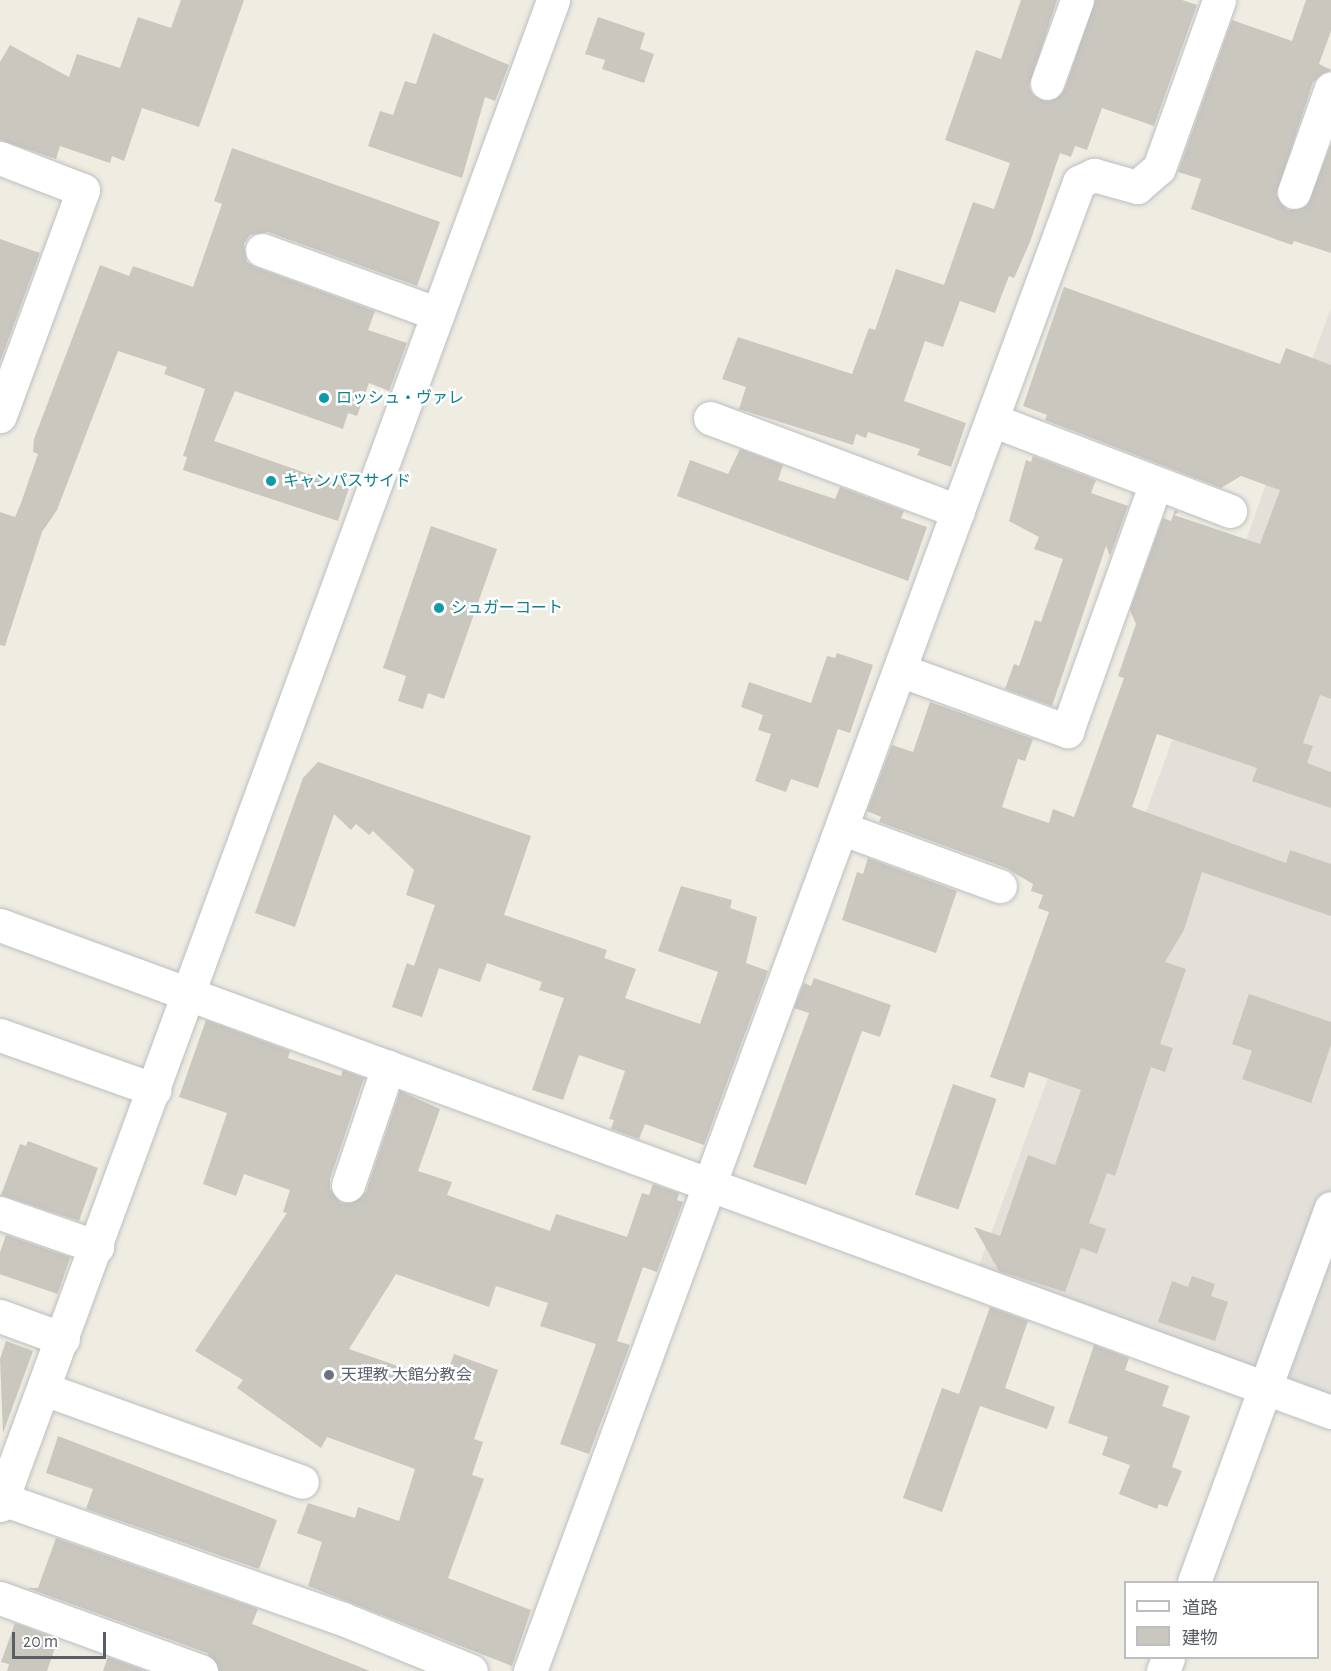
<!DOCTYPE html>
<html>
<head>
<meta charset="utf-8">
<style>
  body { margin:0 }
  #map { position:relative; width:1331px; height:1671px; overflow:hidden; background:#efede1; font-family:"Alegreya Sans","Noto Sans JP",sans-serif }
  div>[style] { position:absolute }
  .industrial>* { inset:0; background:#e2e0d9 }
  .building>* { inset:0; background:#cac7be; transform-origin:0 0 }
  .roads { filter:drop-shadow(0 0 2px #bcbec4) drop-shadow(0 0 2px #bcbec4) }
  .minor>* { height:33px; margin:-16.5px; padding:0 16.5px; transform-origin:16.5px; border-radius:16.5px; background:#fff }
  .dots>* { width:16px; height:16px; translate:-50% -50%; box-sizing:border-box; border:3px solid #fff; border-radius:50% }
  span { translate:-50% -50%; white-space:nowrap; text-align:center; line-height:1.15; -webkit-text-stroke:5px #fff; paint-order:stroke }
  .culture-label { font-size:16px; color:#0d838f }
  .left { translate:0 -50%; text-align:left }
  .worship-label { font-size:16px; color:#5b616d }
  .legend { position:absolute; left:1124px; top:1581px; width:195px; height:78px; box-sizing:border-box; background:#fff; border:2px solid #bdbec1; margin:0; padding:8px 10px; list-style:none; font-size:18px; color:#5a5d64 }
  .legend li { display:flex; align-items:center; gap:12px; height:30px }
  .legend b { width:30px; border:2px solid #bdbec1 }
  .scale { position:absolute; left:12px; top:1632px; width:94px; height:27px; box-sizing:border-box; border:3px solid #5a5d64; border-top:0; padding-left:8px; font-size:18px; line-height:21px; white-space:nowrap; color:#5a5d64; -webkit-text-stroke:4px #fff; paint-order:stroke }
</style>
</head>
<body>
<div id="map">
  <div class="industrial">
    <div style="clip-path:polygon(1331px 308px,1331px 1397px,979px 1266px)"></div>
  </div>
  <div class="building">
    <div style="clip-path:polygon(181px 0,244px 0,199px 127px,142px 108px,124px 161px,112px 156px,110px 163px,60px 146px,56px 159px,0 140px,0 62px,10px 45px,69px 77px,77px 54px,120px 68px,138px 17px,171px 28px)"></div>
    <div style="clip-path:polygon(1021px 0,1057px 0,1029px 86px,1033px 95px,1050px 101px,1065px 89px,1095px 0,1182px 0,1197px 5px,1154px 126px,1102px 108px,1087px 150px,1075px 146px,1071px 157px,1060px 153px,1030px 242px,1014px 278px,1009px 276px,995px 313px,960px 301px,943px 347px,925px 341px,904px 401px,966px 423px,951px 467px,917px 455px,920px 449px,868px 432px,866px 438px,856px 434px,853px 445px,739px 409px,746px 387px,722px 379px,738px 337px,852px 374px,869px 328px,875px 330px,896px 269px,944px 285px,973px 202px,994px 209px,1010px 163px,945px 140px,976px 50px,1001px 59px)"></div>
    <div style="clip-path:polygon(1306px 0,1331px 0,1331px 31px,1319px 64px,1331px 70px,1313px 82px,1276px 195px,1288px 210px,1307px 206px,1331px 144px,1331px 253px,1294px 241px,1292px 245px,1191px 209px,1201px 179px,1178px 172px,1232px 20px,1292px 41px)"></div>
    <div style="clip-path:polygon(598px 17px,645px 33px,640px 49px,654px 54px,644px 83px,602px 69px,605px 60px,585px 54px)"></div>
    <div style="clip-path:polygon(433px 33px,509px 65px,495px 101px,485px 97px,462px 178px,368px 146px,380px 111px,393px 115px,405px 81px,416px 84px)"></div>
    <div style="clip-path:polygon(232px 148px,440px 222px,417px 286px,268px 232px,250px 235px,244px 244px,247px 262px,255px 267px,375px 311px,368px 330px,407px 343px,389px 391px,369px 383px,357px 416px,348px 413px,343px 429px,235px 391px,214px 441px,349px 488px,338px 521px,183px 470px,187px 457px,183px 456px,205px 389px,164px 374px,167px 367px,118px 351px,57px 510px,42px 532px,5px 646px,0 645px,0 512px,15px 517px,21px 503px,38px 454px,33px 452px,34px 439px,100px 265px,129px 276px,133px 266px,193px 287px,222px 204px,214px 201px)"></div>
    <div style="clip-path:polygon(0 239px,40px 253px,0 362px)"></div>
    <div style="clip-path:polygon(1064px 287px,1280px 364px,1286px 348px,1331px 365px,1331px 699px,1320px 695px,1303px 743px,1313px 746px,1307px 763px,1331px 772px,1331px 808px,1252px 781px,1257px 768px,1157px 734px,1132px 807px,1286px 863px,1290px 850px,1331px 864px,1331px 916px,1202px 872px,1184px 930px,1165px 962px,1186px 969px,1160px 1044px,1173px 1048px,1165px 1072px,1151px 1067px,1115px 1176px,1107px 1173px,1089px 1223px,1106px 1229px,1097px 1254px,1081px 1248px,1065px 1292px,999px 1271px,974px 1227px,1000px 1236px,1028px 1155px,1055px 1165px,1081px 1090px,1029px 1072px,1024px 1088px,990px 1077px,1049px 912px,1038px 908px,1043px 895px,1031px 891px,1033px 884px,1006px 868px,879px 822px,881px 817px,867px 811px,892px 745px,913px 752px,930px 702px,1039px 741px,1033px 739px,1025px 761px,1018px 759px,1002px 807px,1049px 823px,1053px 809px,1074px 817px,1124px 678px,1118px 676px,1136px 624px,1130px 610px,1163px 518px,1171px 521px,1175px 510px,1179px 512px,1174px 515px,1260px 544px,1280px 490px,1241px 476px,1221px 488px,1045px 420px,1047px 415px,1023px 406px)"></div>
    <div style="clip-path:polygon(740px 449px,783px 465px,778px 480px,835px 499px,840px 487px,904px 511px,901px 518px,927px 527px,908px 581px,677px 496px,690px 460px,728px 474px)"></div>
    <div style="clip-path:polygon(1033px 456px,1096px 480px,1091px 493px,1128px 506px,1110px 556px,1106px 546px,1052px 706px,1005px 689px,1014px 664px,1019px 666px,1035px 620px,1041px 622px,1063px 559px,1034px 549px,1039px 537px,1009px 521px,1026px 460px,1031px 462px)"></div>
    <div style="clip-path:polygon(431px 526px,497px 549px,444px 699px,428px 693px,423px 709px,398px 701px,406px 676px,383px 668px)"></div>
    <div style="clip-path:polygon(837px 653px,873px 665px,850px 733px,838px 729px,818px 788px,791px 779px,786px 792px,755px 781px,771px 734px,758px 730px,763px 715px,741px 707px,749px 682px,811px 703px,827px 656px,835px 658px)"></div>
    <div style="clip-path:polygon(318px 762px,531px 836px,504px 915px,607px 950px,604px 958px,636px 969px,625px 998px,700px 1024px,718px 972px,658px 951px,681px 886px,732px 900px,730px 908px,757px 917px,746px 963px,768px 971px,704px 1145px,645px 1124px,639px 1139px,611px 1129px,614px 1120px,609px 1119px,625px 1071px,579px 1055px,563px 1100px,532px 1090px,564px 998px,539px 990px,542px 982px,487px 963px,480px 982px,439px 968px,422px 1017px,392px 1007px,407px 963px,414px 966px,435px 905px,406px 895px,414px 870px,373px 831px,369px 835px,356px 824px,351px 830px,334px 814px,295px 927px,255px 913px,303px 778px)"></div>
    <div style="clip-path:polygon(868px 858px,957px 891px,936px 953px,842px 920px,857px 872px,863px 874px)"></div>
    <div style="clip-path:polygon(814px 978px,891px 1005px,880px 1037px,862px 1031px,806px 1185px,753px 1167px,809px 1013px,794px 1008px,804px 983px,811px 986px)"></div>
    <div style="clip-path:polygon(1249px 994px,1331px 1022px,1331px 1045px,1311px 1103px,1242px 1079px,1252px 1051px,1232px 1044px)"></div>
    <div style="clip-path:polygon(206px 1020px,290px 1051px,288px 1058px,341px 1076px,343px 1070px,364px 1078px,330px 1179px,330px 1189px,341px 1203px,352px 1203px,366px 1192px,400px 1091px,440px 1109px,418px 1171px,452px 1182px,447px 1195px,550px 1231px,556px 1214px,627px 1237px,642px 1193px,649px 1195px,653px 1184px,679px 1193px,677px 1200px,683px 1202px,657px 1272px,643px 1267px,617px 1341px,630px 1345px,589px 1454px,560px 1444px,596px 1344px,540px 1326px,548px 1303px,496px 1286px,489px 1307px,396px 1274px,349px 1349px,444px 1382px,454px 1354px,498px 1370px,474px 1439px,483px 1442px,472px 1475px,484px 1479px,448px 1578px,531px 1610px,512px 1666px,308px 1586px,322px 1542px,297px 1533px,308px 1503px,355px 1518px,358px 1507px,399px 1521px,415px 1469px,327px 1437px,321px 1448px,237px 1388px,243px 1380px,195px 1351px,287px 1213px,283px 1212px,290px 1190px,244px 1174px,236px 1196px,203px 1184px,227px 1113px,179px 1097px)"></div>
    <div style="left:953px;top:1084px;width:46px;height:117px;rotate:19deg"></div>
    <div style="clip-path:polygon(28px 1141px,98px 1168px,79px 1221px,1px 1195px,20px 1144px,26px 1146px)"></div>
    <div style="left:6px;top:1235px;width:68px;height:39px;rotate:19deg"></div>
    <div style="clip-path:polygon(1192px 1276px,1215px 1284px,1211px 1296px,1228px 1302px,1215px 1341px,1158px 1322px,1172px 1281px,1188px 1287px)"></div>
    <div style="clip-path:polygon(990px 1307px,1028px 1321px,1005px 1388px,1055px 1407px,1047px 1429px,980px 1406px,942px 1512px,903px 1498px,942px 1388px,959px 1394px)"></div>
    <div style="clip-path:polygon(6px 1341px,33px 1351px,3px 1433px,0 1359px)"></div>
    <div style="clip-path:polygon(1094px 1345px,1129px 1358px,1125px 1370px,1169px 1386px,1162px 1406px,1190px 1416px,1172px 1467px,1182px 1471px,1167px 1507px,1159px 1504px,1157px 1509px,1119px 1494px,1130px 1465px,1102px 1455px,1108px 1437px,1068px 1423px)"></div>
    <div style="clip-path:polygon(58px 1436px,277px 1520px,259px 1569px,86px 1509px,93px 1489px,46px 1473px)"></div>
    <div style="clip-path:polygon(56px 1538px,258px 1609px,252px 1624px,370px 1671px,219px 1671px,207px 1653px,27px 1588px,38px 1588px)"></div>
    <div style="clip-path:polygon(15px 1623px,58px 1639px,47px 1671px,7px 1671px,9px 1664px,1px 1662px)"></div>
    <div style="clip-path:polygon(108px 1657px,146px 1671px,103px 1671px)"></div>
  </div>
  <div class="roads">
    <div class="minor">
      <div style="left:1047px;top:83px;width:88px;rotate:-70.1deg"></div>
      <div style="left:0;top:158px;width:89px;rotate:21.1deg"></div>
      <div style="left:83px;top:190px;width:241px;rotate:110.2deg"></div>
      <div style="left:1294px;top:192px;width:110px;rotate:-70.4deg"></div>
      <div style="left:262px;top:250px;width:187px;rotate:20deg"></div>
      <div style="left:710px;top:418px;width:265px;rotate:20.6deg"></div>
      <div style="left:992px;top:420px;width:255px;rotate:20.9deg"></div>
      <div style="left:902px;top:671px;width:176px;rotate:20deg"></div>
      <div style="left:1067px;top:731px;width:263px;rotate:-70.3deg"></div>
      <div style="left:843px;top:829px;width:167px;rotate:20deg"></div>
      <div style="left:0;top:925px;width:1417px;rotate:20.1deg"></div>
      <div style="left:0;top:1035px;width:164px;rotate:19.5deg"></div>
      <div style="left:348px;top:1185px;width:125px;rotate:-71.3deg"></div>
      <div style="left:0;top:1213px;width:103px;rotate:19.3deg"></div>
      <div style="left:0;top:1316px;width:67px;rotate:20.1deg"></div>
      <div style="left:44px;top:1389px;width:274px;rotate:19.8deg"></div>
      <div style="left:2px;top:1499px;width:361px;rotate:19.4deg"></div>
      <div style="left:343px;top:1619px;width:138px;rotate:22.1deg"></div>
      <div style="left:0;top:1505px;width:1603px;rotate:-69.82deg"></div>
      <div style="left:1194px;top:1582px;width:398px;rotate:-69.9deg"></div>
      <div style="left:0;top:1598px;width:214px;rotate:20deg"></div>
      <div style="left:530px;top:1671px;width:1587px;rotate:-69.76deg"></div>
      <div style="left:1079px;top:182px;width:17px;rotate:-25deg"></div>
      <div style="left:1094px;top:175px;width:45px;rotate:15.6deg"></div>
      <div style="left:1137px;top:187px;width:29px;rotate:-41deg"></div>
      <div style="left:1159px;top:168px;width:178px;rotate:-70.3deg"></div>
      <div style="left:1163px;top:1671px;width:14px;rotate:-69deg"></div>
    </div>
  </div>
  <div class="dots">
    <div style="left:324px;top:398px;background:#0f9aa8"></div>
    <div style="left:271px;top:481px;background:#0f9aa8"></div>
    <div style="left:439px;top:608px;background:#0f9aa8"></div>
    <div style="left:329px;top:1375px;background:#6b7280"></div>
  </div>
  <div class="culture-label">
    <span class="left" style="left:336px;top:398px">ロッシュ・ヴァレ</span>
    <span class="left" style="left:283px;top:481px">キャンパスサイド</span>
    <span class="left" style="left:451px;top:608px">シュガーコート</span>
  </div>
  <div class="worship-label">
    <span class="left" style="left:341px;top:1375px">天理教 大館分教会</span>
  </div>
  <ul class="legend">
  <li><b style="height:8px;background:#fff"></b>道路</li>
  <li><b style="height:16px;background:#cac7be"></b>建物</li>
  </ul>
  <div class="scale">20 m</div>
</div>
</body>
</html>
